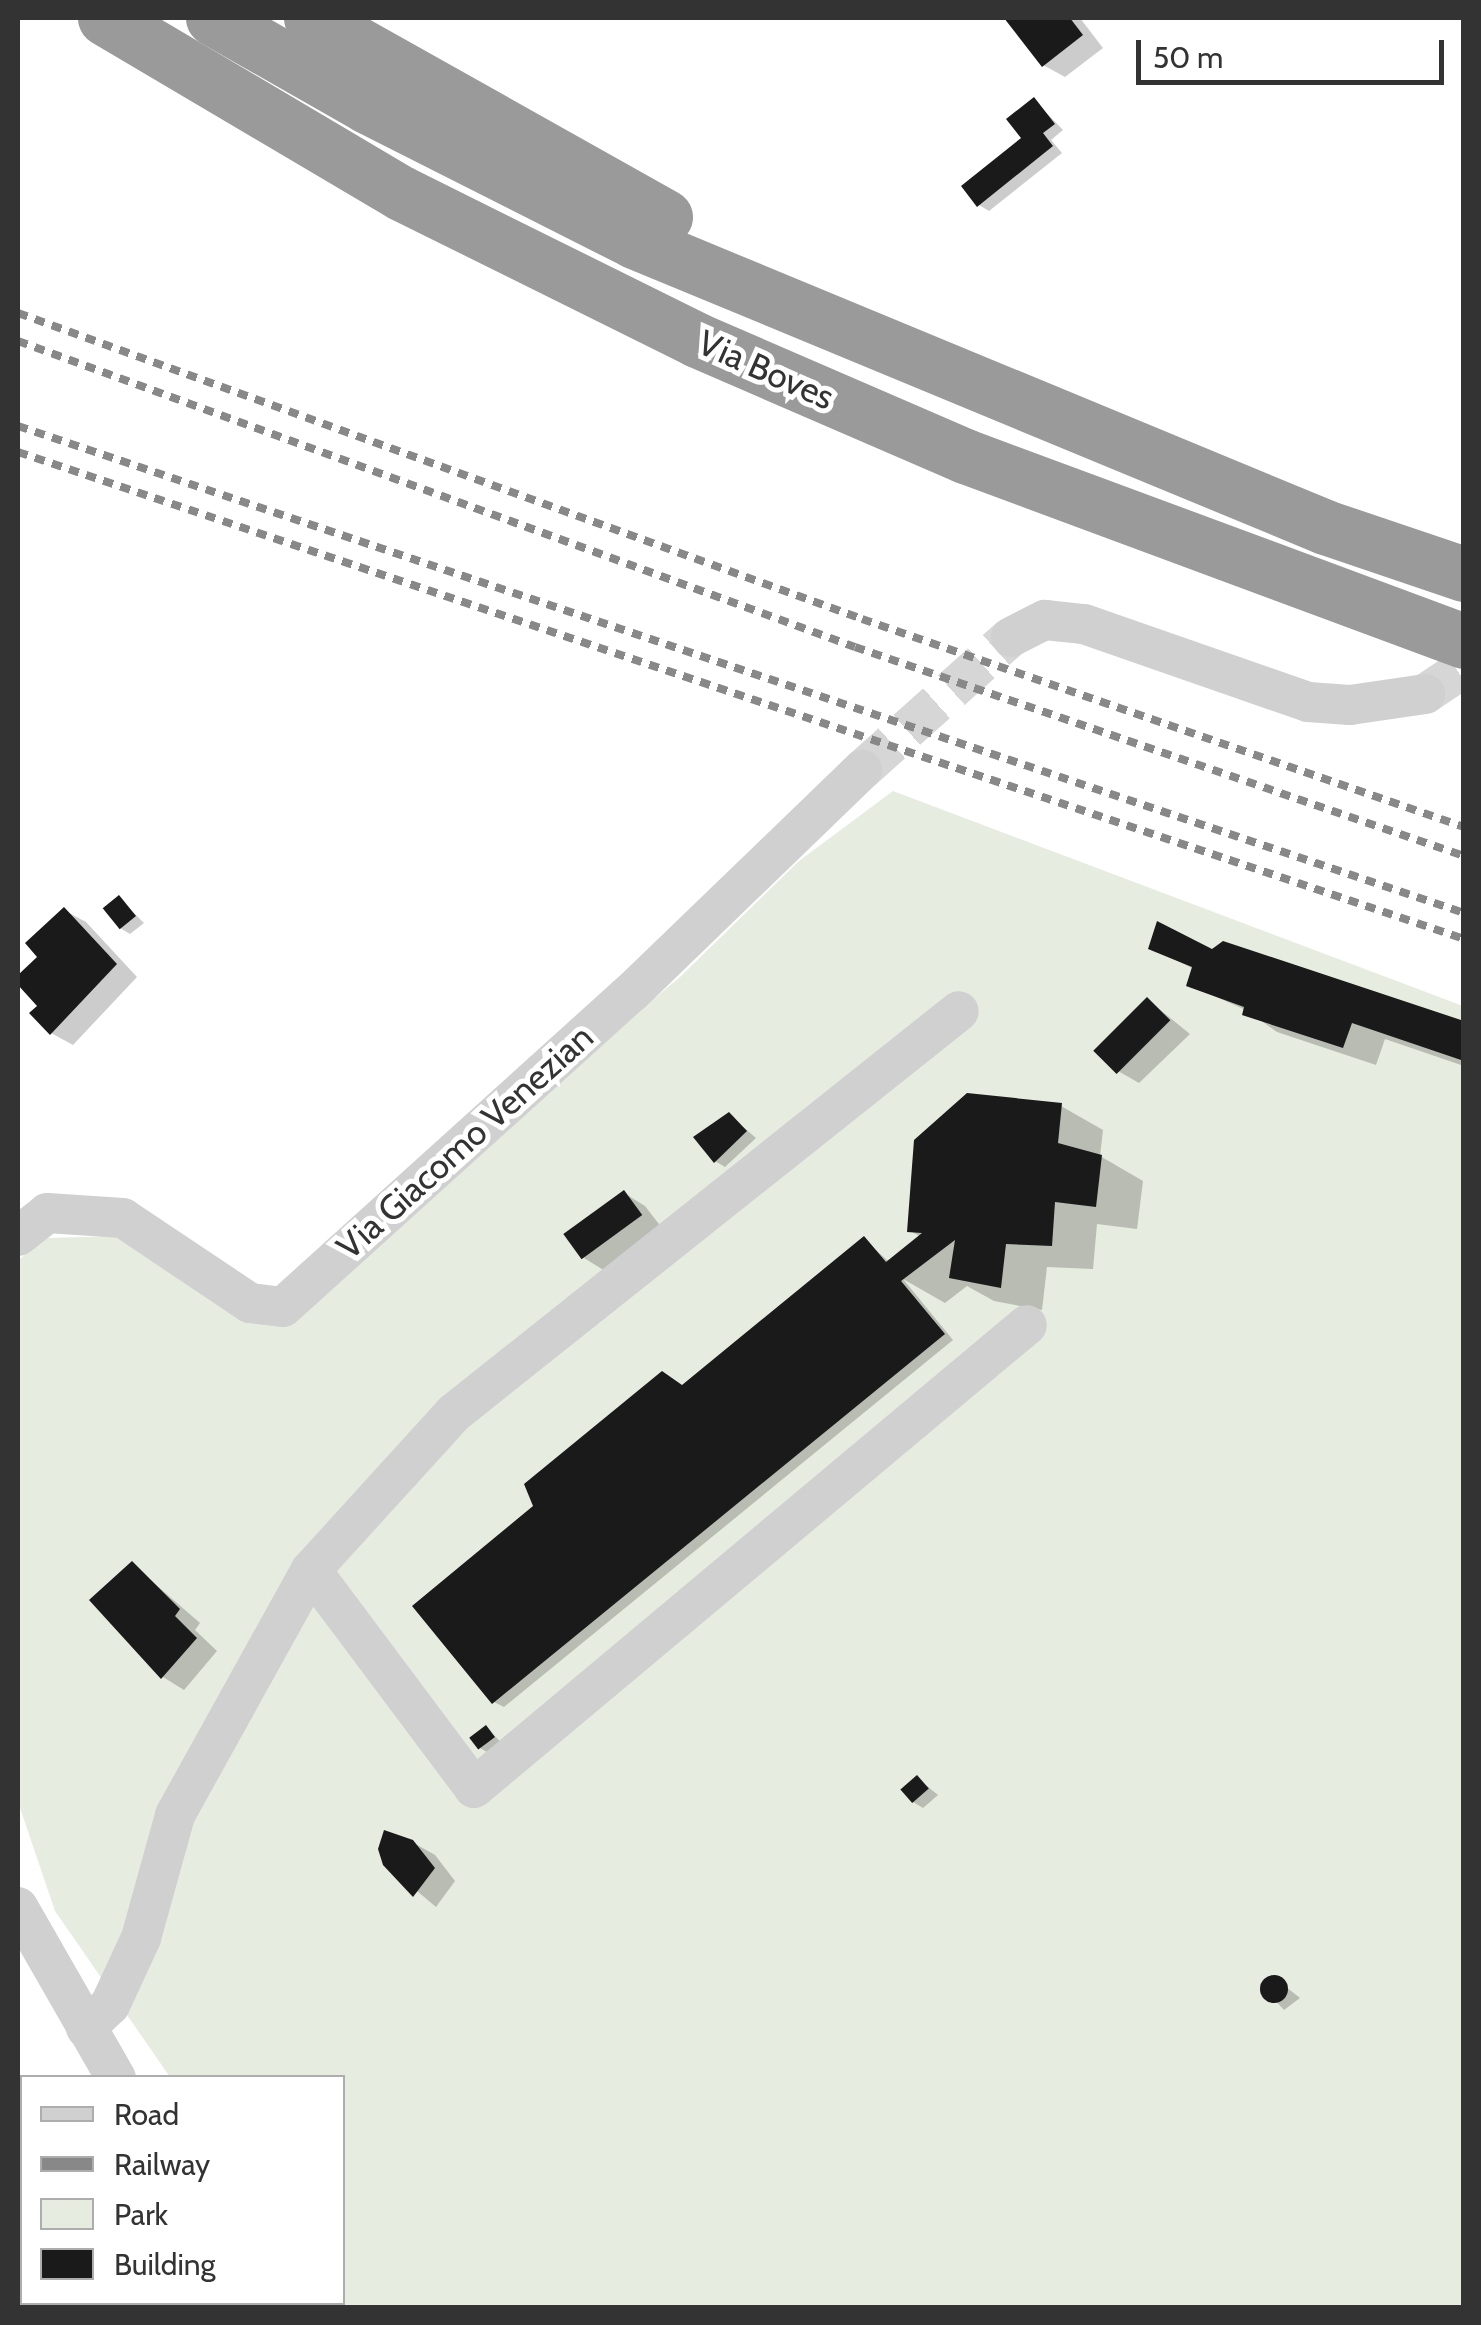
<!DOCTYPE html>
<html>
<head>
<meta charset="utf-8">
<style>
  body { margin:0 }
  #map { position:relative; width:1481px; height:2325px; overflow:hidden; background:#fff; font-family:Cabin,sans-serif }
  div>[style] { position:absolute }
  .green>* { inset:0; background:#e6ecdf }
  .shadow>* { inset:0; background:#0003 }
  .building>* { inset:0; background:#1a1a1a; transform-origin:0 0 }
  .round { border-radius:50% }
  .minor-tunnel>* { height:40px; margin-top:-20px; transform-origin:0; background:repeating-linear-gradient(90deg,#d6d6d6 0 40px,transparent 0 60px) }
  .minor>* { height:40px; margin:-20px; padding:0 20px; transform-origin:20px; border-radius:20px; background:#d0d0d0 }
  .highway>* { height:55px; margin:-27.5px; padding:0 27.5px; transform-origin:27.5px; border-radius:27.5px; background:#9a9a9a }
  .rail>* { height:8px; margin-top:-4px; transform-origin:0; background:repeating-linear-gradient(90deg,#888 0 10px,transparent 0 18px) }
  span { translate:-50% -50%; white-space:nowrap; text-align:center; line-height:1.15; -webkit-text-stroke:10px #fff; paint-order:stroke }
  .street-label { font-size:35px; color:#333 }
  .frame { position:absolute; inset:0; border:20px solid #333; pointer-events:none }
  .legend { position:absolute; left:20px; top:2075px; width:325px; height:230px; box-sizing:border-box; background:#fff; border:2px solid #adadad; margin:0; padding:12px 18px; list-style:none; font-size:30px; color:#333 }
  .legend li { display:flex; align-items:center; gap:20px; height:50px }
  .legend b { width:50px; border:2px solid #adadad }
  .scale { position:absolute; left:1136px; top:40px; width:308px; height:45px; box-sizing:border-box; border:5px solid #333; border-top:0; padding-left:12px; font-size:30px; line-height:35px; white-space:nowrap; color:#333; -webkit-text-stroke:8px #fff; paint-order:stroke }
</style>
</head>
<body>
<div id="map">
  <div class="green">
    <div style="clip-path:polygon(893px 791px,1463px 1006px,1463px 2307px,259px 2307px,257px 2303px,342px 2302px,342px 2078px,170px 2077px,55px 1911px,18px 1802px,18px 1260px,48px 1238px,119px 1236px,240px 1314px,552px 1083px,680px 977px,799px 861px)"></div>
  </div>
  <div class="shadow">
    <div style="clip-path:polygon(1007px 18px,1080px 18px,1103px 48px,1065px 77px,1043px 65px)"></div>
    <div style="clip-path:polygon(1034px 100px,1063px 130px,1051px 140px,1062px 153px,989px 211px,979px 205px,1024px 139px)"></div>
    <div style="clip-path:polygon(119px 898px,144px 923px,130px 934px,120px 928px)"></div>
    <div style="clip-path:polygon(64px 910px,86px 922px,137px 977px,73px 1045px,51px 1033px,40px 1006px,18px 981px,41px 957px)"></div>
    <div style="clip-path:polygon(1151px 948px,1220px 954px,1464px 1024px,1464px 1066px,1385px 1039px,1376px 1065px,1277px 1032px,1246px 1010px,1189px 985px,1194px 969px)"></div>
    <div style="clip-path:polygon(1148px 1000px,1190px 1034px,1139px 1083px,1118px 1071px)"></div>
    <div style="clip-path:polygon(1061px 1106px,1103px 1130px,1100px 1156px,1143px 1181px,1137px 1229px,1097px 1224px,1093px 1269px,1047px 1267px,1042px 1310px,994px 1301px,967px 1286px,945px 1303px,903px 1279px,953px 1340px,504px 1707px,494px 1702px,683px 1387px,864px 1239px,889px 1262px,921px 1237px,909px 1230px)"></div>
    <div style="clip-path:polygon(729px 1115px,756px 1138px,725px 1167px,715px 1161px)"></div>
    <div style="clip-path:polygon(624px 1193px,645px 1206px,662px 1228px,605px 1271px,584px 1258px)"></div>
    <div style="clip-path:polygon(132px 1564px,200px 1623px,195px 1630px,217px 1651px,184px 1690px,163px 1677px,93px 1600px)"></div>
    <div style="clip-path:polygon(486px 1728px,503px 1744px,490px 1754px,480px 1748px)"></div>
    <div style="clip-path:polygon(917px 1778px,938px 1795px,923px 1808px,913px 1802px)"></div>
    <div style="clip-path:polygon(412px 1842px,435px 1855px,455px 1881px,436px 1907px,385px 1864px)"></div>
    <div style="clip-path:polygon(1271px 1975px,1300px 1998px,1284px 2010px,1260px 1984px)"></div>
  </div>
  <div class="building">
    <div style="clip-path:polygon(1004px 18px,1070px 18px,1083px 35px,1042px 67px)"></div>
    <div style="clip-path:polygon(1034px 97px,1055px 124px,1043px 133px,1053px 146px,977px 207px,961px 186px,1021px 138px,1006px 119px)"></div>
    <div style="left:119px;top:895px;width:27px;height:21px;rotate:51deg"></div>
    <div style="clip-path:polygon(64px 907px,117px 964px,50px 1035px,29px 1013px,37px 1006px,18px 985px,18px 975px,37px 957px,25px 943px)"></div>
    <div style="clip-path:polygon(1157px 921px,1212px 949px,1223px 941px,1464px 1021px,1464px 1061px,1352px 1023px,1343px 1048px,1242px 1015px,1244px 1007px,1186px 986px,1192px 967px,1148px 949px)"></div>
    <div style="left:1147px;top:997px;width:33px;height:76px;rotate:45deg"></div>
    <div style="clip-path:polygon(967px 1093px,1062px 1103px,1058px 1143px,1102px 1155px,1096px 1207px,1055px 1202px,1052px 1246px,1006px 1244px,1001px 1288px,949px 1278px,955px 1240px,901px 1281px,945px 1334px,492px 1704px,412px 1606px,533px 1506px,524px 1484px,662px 1371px,682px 1385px,864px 1236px,886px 1262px,922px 1233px,907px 1232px,914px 1140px)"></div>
    <div style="clip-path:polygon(729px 1112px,747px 1131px,714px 1163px,693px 1137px)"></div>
    <div style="left:624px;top:1190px;width:31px;height:75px;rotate:54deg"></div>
    <div style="clip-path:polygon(132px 1561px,180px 1609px,175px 1616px,197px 1638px,161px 1679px,89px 1600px)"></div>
    <div style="left:486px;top:1725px;width:15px;height:21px;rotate:53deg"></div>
    <div style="left:917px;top:1775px;width:18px;height:22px;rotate:49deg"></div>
    <div style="clip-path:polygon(384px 1830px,413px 1840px,435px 1868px,413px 1897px,383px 1865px,378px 1849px)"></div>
    <div class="round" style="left:1260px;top:1975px;width:28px;height:28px"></div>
  </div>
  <div class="minor-tunnel">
    <div style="left:1425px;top:694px;width:47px;rotate:-33.7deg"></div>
    <div style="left:862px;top:770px;width:200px;rotate:-41.8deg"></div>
  </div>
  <div class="minor">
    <div style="left:1011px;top:637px;width:38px;rotate:-27deg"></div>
    <div style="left:1045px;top:620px;width:39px;rotate:6deg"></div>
    <div style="left:1084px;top:624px;width:237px;rotate:19.2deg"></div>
    <div style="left:1308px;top:702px;width:42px;rotate:4.1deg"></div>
    <div style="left:1350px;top:705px;width:76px;rotate:-8.3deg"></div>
    <div style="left:18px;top:1236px;width:37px;rotate:-38deg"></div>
    <div style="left:47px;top:1213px;width:76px;rotate:3.8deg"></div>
    <div style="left:123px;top:1218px;width:153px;rotate:33.8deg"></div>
    <div style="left:250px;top:1303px;width:33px;rotate:7deg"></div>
    <div style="left:283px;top:1307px;width:470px;rotate:-42.1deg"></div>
    <div style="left:632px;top:992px;width:320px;rotate:-44deg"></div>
    <div style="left:311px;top:1570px;width:272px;rotate:53.2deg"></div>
    <div style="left:474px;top:1788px;width:721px;rotate:-39.94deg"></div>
    <div style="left:18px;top:1907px;width:197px;rotate:60.2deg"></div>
    <div style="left:86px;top:2028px;width:33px;rotate:-44deg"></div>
    <div style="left:110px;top:2005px;width:74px;rotate:-65.2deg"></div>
    <div style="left:141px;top:1938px;width:128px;rotate:-74.5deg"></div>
    <div style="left:175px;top:1815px;width:280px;rotate:-61deg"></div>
    <div style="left:311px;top:1570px;width:212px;rotate:-47.7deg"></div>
    <div style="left:454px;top:1413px;width:645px;rotate:-38.52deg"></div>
    <div style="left:218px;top:2302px;width:6px;rotate:72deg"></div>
  </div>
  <div class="highway">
    <div style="left:105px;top:18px;width:344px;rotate:30.6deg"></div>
    <div style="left:401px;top:193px;width:330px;rotate:26.4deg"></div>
    <div style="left:697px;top:340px;width:292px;rotate:23.4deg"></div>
    <div style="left:965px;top:456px;width:532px;rotate:20.34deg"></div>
    <div style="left:213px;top:18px;width:177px;rotate:29.7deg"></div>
    <div style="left:367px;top:106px;width:299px;rotate:26.8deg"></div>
    <div style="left:634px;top:241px;width:748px;rotate:22.48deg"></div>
    <div style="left:1325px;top:527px;width:147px;rotate:18.7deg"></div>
    <div style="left:311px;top:18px;width:406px;rotate:29.3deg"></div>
  </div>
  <div class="rail">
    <div style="left:18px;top:313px;width:898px;rotate:19.93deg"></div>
    <div style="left:862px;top:619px;width:637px;rotate:19.06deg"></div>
    <div style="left:18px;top:341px;width:891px;rotate:20.08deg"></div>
    <div style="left:855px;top:647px;width:644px;rotate:18.94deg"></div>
    <div style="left:18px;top:426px;width:1526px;rotate:18.61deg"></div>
    <div style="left:18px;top:452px;width:1526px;rotate:18.61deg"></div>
  </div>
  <div class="street-label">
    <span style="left:766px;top:370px;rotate:24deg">Via Boves</span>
    <span style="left:465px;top:1142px;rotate:-42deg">Via Giacomo Venezian</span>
  </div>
  <div class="frame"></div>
  <ul class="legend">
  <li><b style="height:12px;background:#d0d0d0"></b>Road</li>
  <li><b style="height:12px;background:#888"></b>Railway</li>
  <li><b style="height:28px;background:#e6ecdf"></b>Park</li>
  <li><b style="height:28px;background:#1a1a1a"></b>Building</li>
  </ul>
  <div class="scale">50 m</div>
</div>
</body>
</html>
